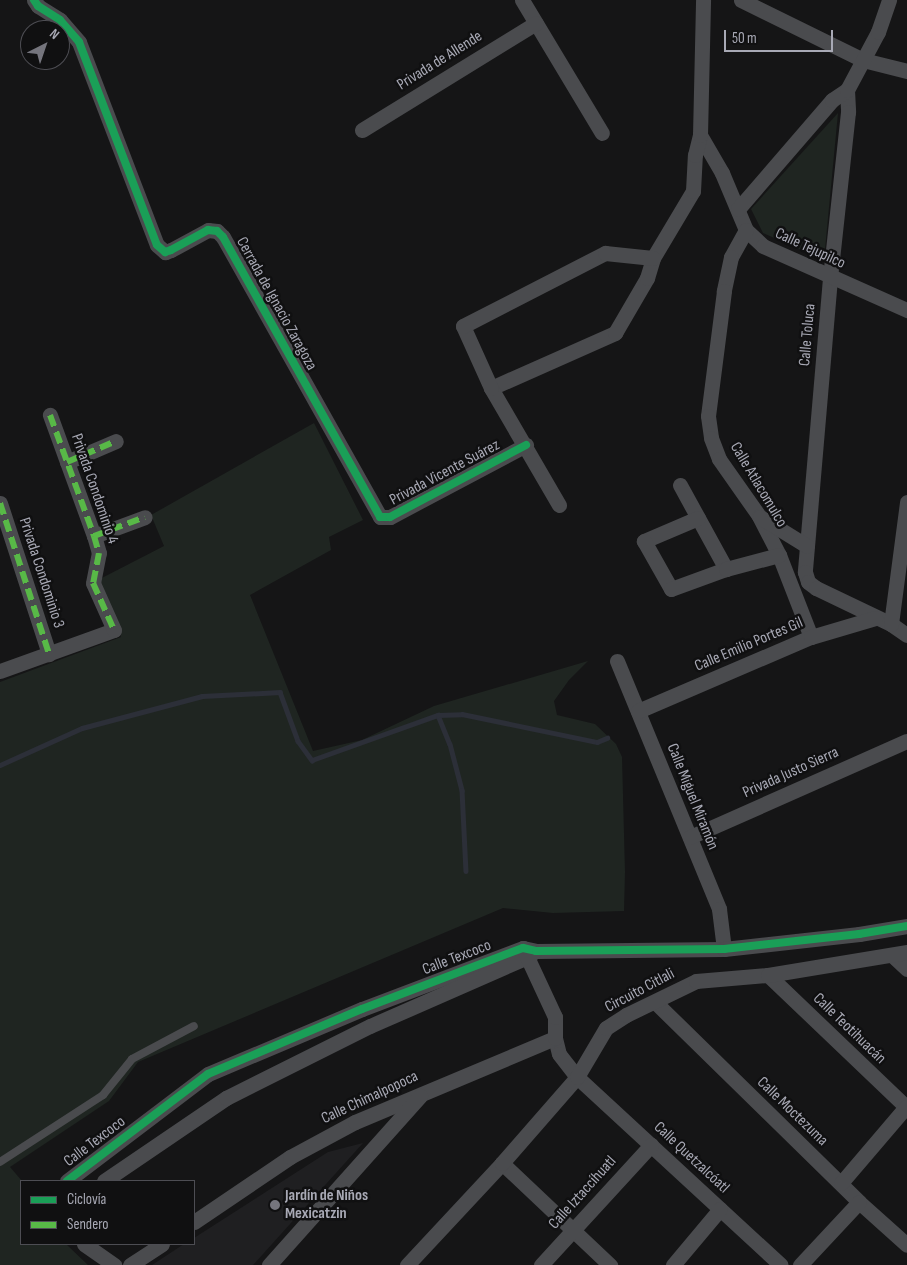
<!DOCTYPE html>
<html>
<head>
<meta charset="utf-8">
<style>
  body { margin:0 }
  #map { position:relative; width:907px; height:1265px; overflow:hidden; background:#151516; font-family:"Sofia Sans Condensed",sans-serif }
  div>[style] { position:absolute }
  .built>* { inset:0; background:#1f1f21 }
  .green>* { inset:0; background:#1f2521 }
  .stream>* { height:4.5px; margin:-2.25px; padding:0 2.25px; transform-origin:2.25px; border-radius:2.25px; background:#2c2f38 }
  .lane>* { height:8px; margin:-4px; padding:0 4px; transform-origin:4px; border-radius:4px; background:#4a4b4e }
  .street>* { height:15px; margin:-7.5px; padding:0 7.5px; transform-origin:7.5px; border-radius:7.5px; background:#4a4b4e }
  .quiet>* { height:6px; margin-top:-3px; transform-origin:0; background:repeating-linear-gradient(90deg,#58b947 0 12px,transparent 0 18px) }
  .cycleway>* { height:8px; margin:-4px; padding:0 4px; transform-origin:4px; border-radius:4px; background:#1a9f57 }
  .dots>* { width:14px; height:14px; translate:-50% -50%; box-sizing:border-box; border:2px solid #101011; border-radius:50% }
  span { translate:-50% -50%; white-space:nowrap; text-align:center; line-height:1.15; -webkit-text-stroke:5px #101011; paint-order:stroke }
  .street-label { font-size:16px; color:#a8a9b5 }
  .poi-label { font-size:16px; color:#a8a9b5; font-weight:700 }
  .left { translate:0 -50%; text-align:left }
  .legend { position:absolute; left:20px; top:1180px; width:175px; height:65px; box-sizing:border-box; background:#101011; border:1px solid #4d4d53; margin:0; padding:6px 9px; list-style:none; font-size:15px; color:#a8a9b5 }
  .legend li { display:flex; align-items:center; gap:10px; height:25px }
  .legend b { width:25px; border:1px solid #4d4d53 }
  .north { position:absolute; left:20px; top:20px; width:50px; height:50px; box-sizing:border-box; background:#101011; border:1px solid #4d4d53; border-radius:50%; rotate:41deg; font-size:14px; font-weight:700; line-height:20px; text-align:center; color:#a8a9b5 }
  .north::after { content:''; display:block; margin:auto; width:18px; height:22px; background:#75757d; clip-path:polygon(50% 0,100% 100%,50% 72%,0 100%) }
  .scale { position:absolute; left:724px; top:30px; width:109px; height:22px; box-sizing:border-box; border:2px solid #a8a9b5; border-top:0; padding-left:6px; font-size:15px; line-height:18px; white-space:nowrap; color:#a8a9b5; -webkit-text-stroke:4px #101011; paint-order:stroke }
</style>
</head>
<body>
<div id="map">
  <div class="built">
    <div style="clip-path:polygon(363px 1143px,253px 1265px,152px 1265px,184px 1244px,194px 1244px,194px 1238px,328px 1152px)"></div>
  </div>
  <div class="green">
    <div style="clip-path:polygon(838px 113px,824px 260px,763px 233px,751px 209px)"></div>
    <div style="clip-path:polygon(314px 423px,363px 520px,329px 537px,331px 550px,250px 595px,313px 751px,362px 740px,434px 706px,588px 661px,569px 680px,554px 701px,557px 715px,595px 724px,616px 744px,622px 757px,625px 872px,624px 911px,553px 913px,503px 908px,138px 1062px,109px 1101px,10px 1167px,22px 1181px,21px 1244px,66px 1244px,88px 1265px,0 1265px,0 682px,121px 637px,96px 581px,164px 546px,151px 515px)"></div>
  </div>
  <div class="stream">
    <div style="left:438px;top:715px;width:31px;rotate:68deg"></div>
    <div style="left:450px;top:744px;width:48px;rotate:75.4deg"></div>
    <div style="left:462px;top:790px;width:81px;rotate:87.2deg"></div>
    <div style="left:0;top:765px;width:90px;rotate:-24.3deg"></div>
    <div style="left:82px;top:728px;width:124px;rotate:-14.9deg"></div>
    <div style="left:202px;top:696px;width:78px;rotate:-2.9deg"></div>
    <div style="left:280px;top:692px;width:52px;rotate:69.8deg"></div>
    <div style="left:298px;top:741px;width:24px;rotate:54deg"></div>
    <div style="left:312px;top:760px;width:134px;rotate:-19.7deg"></div>
    <div style="left:438px;top:715px;width:24px;rotate:-2deg"></div>
    <div style="left:462px;top:714px;width:138px;rotate:11.7deg"></div>
    <div style="left:597px;top:742px;width:11px;rotate:-22deg"></div>
  </div>
  <div class="lane">
    <div style="left:0;top:1162px;width:123px;rotate:-33deg"></div>
    <div style="left:103px;top:1095px;width:46px;rotate:-51.1deg"></div>
    <div style="left:132px;top:1059px;width:70px;rotate:-28deg"></div>
  </div>
  <div class="street">
    <div style="left:34px;top:0;width:7px;rotate:56deg"></div>
    <div style="left:38px;top:6px;width:26px;rotate:32deg"></div>
    <div style="left:60px;top:20px;width:29px;rotate:49deg"></div>
    <div style="left:79px;top:42px;width:217px;rotate:69deg"></div>
    <div style="left:157px;top:245px;width:11px;rotate:41deg"></div>
    <div style="left:165px;top:252px;width:6px;rotate:-18deg"></div>
    <div style="left:171px;top:250px;width:42px;rotate:-28.4deg"></div>
    <div style="left:208px;top:230px;width:9px;rotate:6deg"></div>
    <div style="left:217px;top:231px;width:8px;rotate:45deg"></div>
    <div style="left:223px;top:237px;width:321px;rotate:60.7deg"></div>
    <div style="left:380px;top:517px;width:10px"></div>
    <div style="left:390px;top:517px;width:154px;rotate:-27.9deg"></div>
    <div style="left:522px;top:0;width:155px;rotate:59deg"></div>
    <div style="left:741px;top:0;width:136px;rotate:26.2deg"></div>
    <div style="left:863px;top:60px;width:45px;rotate:14deg"></div>
    <div style="left:847px;top:90px;width:22px;rotate:87deg"></div>
    <div style="left:848px;top:112px;width:167px;rotate:96.2deg"></div>
    <div style="left:830px;top:278px;width:295px;rotate:94.9deg"></div>
    <div style="left:805px;top:572px;width:10px;rotate:73deg"></div>
    <div style="left:808px;top:582px;width:10px;rotate:37deg"></div>
    <div style="left:816px;top:588px;width:83px;rotate:25.6deg"></div>
    <div style="left:891px;top:624px;width:19px;rotate:35deg"></div>
    <div style="left:362px;top:130px;width:204px;rotate:-31.6deg"></div>
    <div style="left:700px;top:135px;width:44px;rotate:59.9deg"></div>
    <div style="left:722px;top:173px;width:62px;rotate:67.2deg"></div>
    <div style="left:746px;top:230px;width:23px;rotate:43deg"></div>
    <div style="left:763px;top:246px;width:158px;rotate:24deg"></div>
    <div style="left:738px;top:209px;width:144px;rotate:-49.2deg"></div>
    <div style="left:832px;top:100px;width:18px;rotate:-34deg"></div>
    <div style="left:847px;top:90px;width:66px;rotate:-61.9deg"></div>
    <div style="left:878px;top:32px;width:34px;rotate:-71deg"></div>
    <div style="left:746px;top:230px;width:31px;rotate:119deg"></div>
    <div style="left:731px;top:257px;width:35px;rotate:102deg"></div>
    <div style="left:724px;top:291px;width:126px;rotate:97.3deg"></div>
    <div style="left:708px;top:416px;width:22px;rotate:82deg"></div>
    <div style="left:711px;top:438px;width:22px;rotate:69deg"></div>
    <div style="left:719px;top:459px;width:70px;rotate:54.9deg"></div>
    <div style="left:759px;top:516px;width:44px;rotate:62.9deg"></div>
    <div style="left:779px;top:555px;width:88px;rotate:68.7deg"></div>
    <div style="left:491px;top:388px;width:136px;rotate:-23.9deg"></div>
    <div style="left:615px;top:333px;width:64px;rotate:-59.8deg"></div>
    <div style="left:647px;top:278px;width:21px;rotate:-73deg"></div>
    <div style="left:653px;top:258px;width:78px;rotate:-59.2deg"></div>
    <div style="left:693px;top:191px;width:36px;rotate:-87deg"></div>
    <div style="left:695px;top:155px;width:21px;rotate:-76deg"></div>
    <div style="left:700px;top:135px;width:135px;rotate:-88.7deg"></div>
    <div style="left:67px;top:462px;width:53px;rotate:-23.2deg"></div>
    <div style="left:680px;top:485px;width:96px;rotate:61.3deg"></div>
    <div style="left:0;top:503px;width:159px;rotate:72deg"></div>
    <div style="left:559px;top:505px;width:135px;rotate:-120.2deg"></div>
    <div style="left:491px;top:388px;width:68px;rotate:-114.3deg"></div>
    <div style="left:463px;top:326px;width:160px;rotate:-27.2deg"></div>
    <div style="left:605px;top:253px;width:48px;rotate:5.9deg"></div>
    <div style="left:760px;top:517px;width:55px;rotate:31.7deg"></div>
    <div style="left:698px;top:518px;width:59px;rotate:156.9deg"></div>
    <div style="left:644px;top:541px;width:55px;rotate:60.6deg"></div>
    <div style="left:671px;top:589px;width:59px;rotate:-20deg"></div>
    <div style="left:726px;top:569px;width:55px;rotate:-14.8deg"></div>
    <div style="left:94px;top:536px;width:54px;rotate:-20.4deg"></div>
    <div style="left:891px;top:624px;width:123px;rotate:-82.5deg"></div>
    <div style="left:617px;top:661px;width:268px;rotate:67.6deg"></div>
    <div style="left:719px;top:909px;width:40px;rotate:82.9deg"></div>
    <div style="left:0;top:671px;width:121px;rotate:-19.8deg"></div>
    <div style="left:114px;top:630px;width:51px;rotate:-114.1deg"></div>
    <div style="left:93px;top:583px;width:31px;rotate:-79deg"></div>
    <div style="left:99px;top:553px;width:18px;rotate:-106deg"></div>
    <div style="left:94px;top:536px;width:129px;rotate:-110deg"></div>
    <div style="left:638px;top:711px;width:188px;rotate:-23.2deg"></div>
    <div style="left:811px;top:637px;width:67px;rotate:-16.5deg"></div>
    <div style="left:690px;top:837px;width:237px;rotate:-23.9deg"></div>
    <div style="left:893px;top:956px;width:19px;rotate:43deg"></div>
    <div style="left:768px;top:975px;width:192px;rotate:43.7deg"></div>
    <div style="left:655px;top:1002px;width:286px;rotate:44.4deg"></div>
    <div style="left:859px;top:1202px;width:64px;rotate:41.9deg"></div>
    <div style="left:555px;top:1038px;width:16px;rotate:76deg"></div>
    <div style="left:559px;top:1054px;width:29px;rotate:52deg"></div>
    <div style="left:577px;top:1077px;width:277px;rotate:42.7deg"></div>
    <div style="left:502px;top:1163px;width:149px;rotate:43.4deg"></div>
    <div style="left:67px;top:1181px;width:177px;rotate:-37.2deg"></div>
    <div style="left:208px;top:1074px;width:167px;rotate:-22.9deg"></div>
    <div style="left:362px;top:1009px;width:172px;rotate:-20.8deg"></div>
    <div style="left:523px;top:948px;width:13px;rotate:13deg"></div>
    <div style="left:536px;top:951px;width:188px;rotate:-0.6deg"></div>
    <div style="left:724px;top:949px;width:136px;rotate:-6.3deg"></div>
    <div style="left:859px;top:934px;width:49px;rotate:-9.5deg"></div>
    <div style="left:104px;top:1181px;width:148px;rotate:-34.2deg"></div>
    <div style="left:226px;top:1098px;width:161px;rotate:-26.6deg"></div>
    <div style="left:370px;top:1026px;width:171px;rotate:-23.7deg"></div>
    <div style="left:527px;top:957px;width:9px;rotate:-36deg"></div>
    <div style="left:841px;top:1183px;width:100px;rotate:-49.5deg"></div>
    <div style="left:194px;top:1222px;width:116px;rotate:-34.1deg"></div>
    <div style="left:290px;top:1157px;width:74px;rotate:-28.3deg"></div>
    <div style="left:355px;top:1122px;width:217px;rotate:-22.8deg"></div>
    <div style="left:555px;top:1038px;width:21px;rotate:-90deg"></div>
    <div style="left:555px;top:1017px;width:76px;rotate:-114.9deg"></div>
    <div style="left:84px;top:1244px;width:37px;rotate:35deg"></div>
    <div style="left:130px;top:1265px;width:38px;rotate:-33deg"></div>
    <div style="left:269px;top:1265px;width:227px;rotate:-48.2deg"></div>
    <div style="left:407px;top:1265px;width:139px;rotate:-47deg"></div>
    <div style="left:502px;top:1163px;width:114px;rotate:-48.9deg"></div>
    <div style="left:577px;top:1077px;width:57px;rotate:-59.4deg"></div>
    <div style="left:606px;top:1028px;width:24px;rotate:-33deg"></div>
    <div style="left:626px;top:1015px;width:78px;rotate:-25.9deg"></div>
    <div style="left:696px;top:981px;width:72px;rotate:-4.8deg"></div>
    <div style="left:768px;top:975px;width:141px;rotate:-9.4deg"></div>
    <div style="left:541px;top:1265px;width:163px;rotate:-47.5deg"></div>
    <div style="left:673px;top:1265px;width:73px;rotate:-50deg"></div>
    <div style="left:800px;top:1265px;width:86px;rotate:-46.9deg"></div>
  </div>
  <div class="quiet">
    <div style="left:50px;top:415px;width:129px;rotate:70deg"></div>
    <div style="left:94px;top:536px;width:18px;rotate:74deg"></div>
    <div style="left:99px;top:553px;width:31px;rotate:101deg"></div>
    <div style="left:93px;top:583px;width:51px;rotate:65.9deg"></div>
    <div style="left:67px;top:462px;width:53px;rotate:-23.2deg"></div>
    <div style="left:0;top:503px;width:159px;rotate:72deg"></div>
    <div style="left:94px;top:536px;width:54px;rotate:-20.4deg"></div>
  </div>
  <div class="cycleway">
    <div style="left:34px;top:0;width:7px;rotate:56deg"></div>
    <div style="left:38px;top:6px;width:26px;rotate:32deg"></div>
    <div style="left:60px;top:20px;width:29px;rotate:49deg"></div>
    <div style="left:79px;top:42px;width:217px;rotate:69deg"></div>
    <div style="left:157px;top:245px;width:11px;rotate:41deg"></div>
    <div style="left:165px;top:252px;width:6px;rotate:-18deg"></div>
    <div style="left:171px;top:250px;width:42px;rotate:-28.4deg"></div>
    <div style="left:208px;top:230px;width:9px;rotate:6deg"></div>
    <div style="left:217px;top:231px;width:8px;rotate:45deg"></div>
    <div style="left:223px;top:237px;width:321px;rotate:60.7deg"></div>
    <div style="left:380px;top:517px;width:10px"></div>
    <div style="left:390px;top:517px;width:154px;rotate:-27.9deg"></div>
    <div style="left:67px;top:1181px;width:177px;rotate:-37.2deg"></div>
    <div style="left:208px;top:1074px;width:167px;rotate:-22.9deg"></div>
    <div style="left:362px;top:1009px;width:172px;rotate:-20.8deg"></div>
    <div style="left:523px;top:948px;width:13px;rotate:13deg"></div>
    <div style="left:536px;top:951px;width:188px;rotate:-0.6deg"></div>
    <div style="left:724px;top:949px;width:136px;rotate:-6.3deg"></div>
    <div style="left:859px;top:934px;width:49px;rotate:-9.5deg"></div>
  </div>
  <div class="dots">
    <div style="left:275px;top:1205px;background:#75757d"></div>
  </div>
  <div class="street-label">
    <span style="left:440px;top:61px;rotate:-32deg">Privada de Allende</span>
    <span style="left:810px;top:249px;rotate:25deg">Calle Tejupilco</span>
    <span style="left:276px;top:304px;rotate:61deg">Cerrada de Ignacio Zaragoza</span>
    <span style="left:808px;top:335px;rotate:-85deg">Calle Toluca</span>
    <span style="left:445px;top:473px;rotate:-28deg">Privada Vicente Suárez</span>
    <span style="left:758px;top:485px;rotate:59deg">Calle Atlacomulco</span>
    <span style="left:94px;top:489px;rotate:71deg">Privada Condominio 4</span>
    <span style="left:41px;top:573px;rotate:72deg">Privada Condominio 3</span>
    <span style="left:749px;top:645px;rotate:-23deg">Calle Emilio Portes Gil</span>
    <span style="left:791px;top:773px;rotate:-24deg">Privada Justo Sierra</span>
    <span style="left:692px;top:797px;rotate:68deg">Calle Miguel Miramón</span>
    <span style="left:457px;top:958px;rotate:-21deg">Calle Texcoco</span>
    <span style="left:640px;top:991px;rotate:-28deg">Circuito Citlali</span>
    <span style="left:849px;top:1029px;rotate:44deg">Calle Teotihuacán</span>
    <span style="left:370px;top:1098px;rotate:-25deg">Calle Chimalpopoca</span>
    <span style="left:792px;top:1112px;rotate:44deg">Calle Moctezuma</span>
    <span style="left:95px;top:1142px;rotate:-37deg">Calle Texcoco</span>
    <span style="left:691px;top:1158px;rotate:43deg">Calle Quetzalcóatl</span>
    <span style="left:583px;top:1193px;rotate:-48deg">Calle Iztaccíhuatl</span>
  </div>
  <div class="poi-label">
    <span class="left" style="left:285px;top:1205px">Jardín de Niños<br>Mexicatzin</span>
  </div>
  <ul class="legend">
  <li><b style="height:6px;background:#1a9f57"></b>Ciclovía</li>
  <li><b style="height:6px;background:#58b947"></b>Sendero</li>
  </ul>
  <div class="north">N</div>
  <div class="scale">50 m</div>
</div>
</body>
</html>
